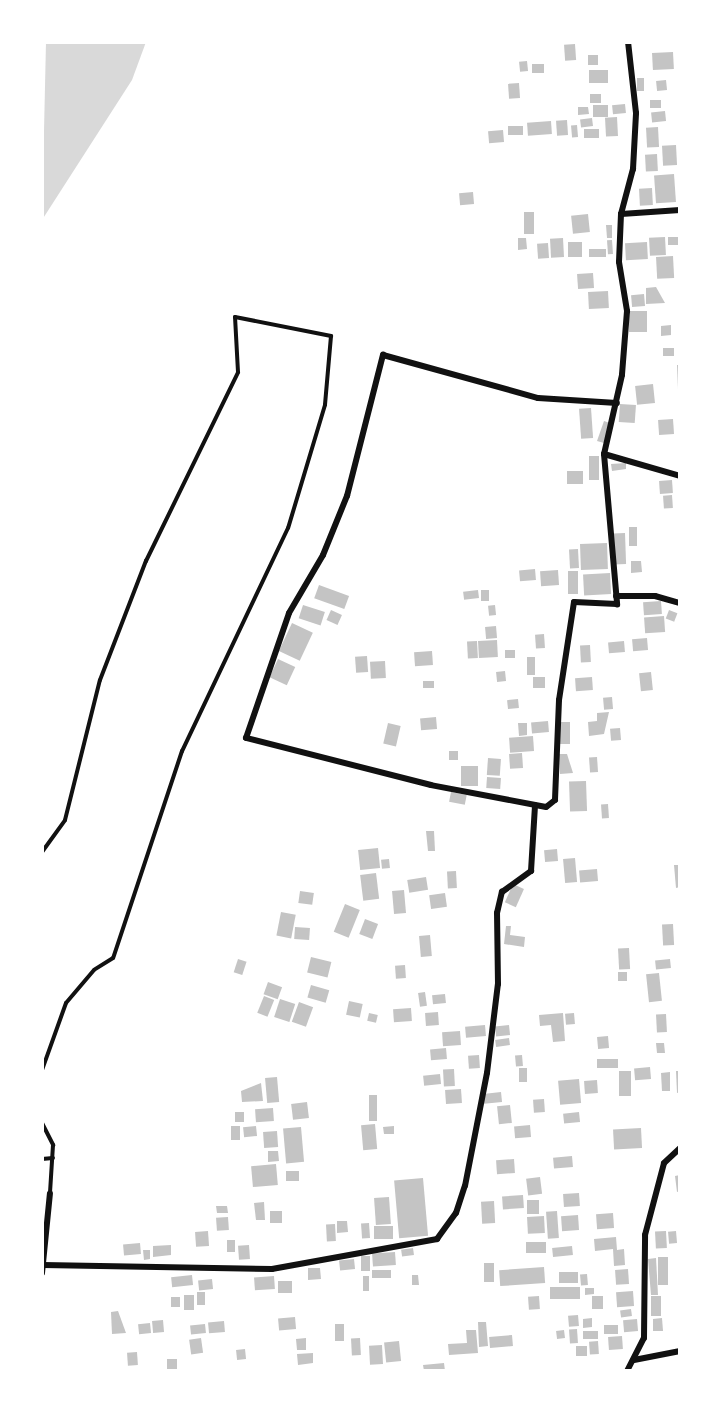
<!DOCTYPE html>
<html>
<head>
<meta charset="utf-8">
<style>
  body { margin:0 }
  #map { position:relative; width:722px; height:1413px; overflow:hidden; background:#fff; font-family:Arial,sans-serif }
  div>[style] { position:absolute }
  .water>* { inset:0; background:#d9d9d9 }
  .building>* { inset:0; background:#c4c4c4; transform-origin:0 0 }
  .service>* { height:4px; margin:-2px; padding:0 2px; transform-origin:2px; border-radius:2px; background:#111 }
  .minor>* { height:6px; margin:-3px; padding:0 3px; transform-origin:3px; border-radius:3px; background:#111 }
  span { translate:-50% -50%; white-space:nowrap; text-align:center; line-height:1.15; -webkit-text-stroke:4.5px #fff; paint-order:stroke }
  .frame { position:absolute; inset:0; border:44px solid #fff; pointer-events:none }
</style>
</head>
<body>
<div id="map">
  <div class="water">
    <div style="clip-path:polygon(46px 42px,146px 42px,132px 80px,42px 220px)"></div>
  </div>
  <div class="building">
    <div style="left:575px;top:44px;width:16px;height:11px;rotate:86deg"></div>
    <div style="left:673px;top:52px;width:17px;height:21px;rotate:87deg"></div>
    <div style="left:588px;top:55px;width:10px;height:10px"></div>
    <div style="left:527px;top:61px;width:10px;height:8px;rotate:84deg"></div>
    <div style="left:544px;top:64px;width:9px;height:12px;rotate:90deg"></div>
    <div style="left:608px;top:70px;width:13px;height:19px;rotate:90deg"></div>
    <div style="left:637px;top:78px;width:7px;height:13px"></div>
    <div style="left:666px;top:80px;width:10px;height:10px;rotate:84deg"></div>
    <div style="left:519px;top:83px;width:15px;height:11px;rotate:86deg"></div>
    <div style="left:601px;top:94px;width:9px;height:11px;rotate:90deg"></div>
    <div style="left:661px;top:100px;width:8px;height:11px;rotate:90deg"></div>
    <div style="left:625px;top:104px;width:9px;height:13px;rotate:84deg"></div>
    <div style="left:593px;top:105px;width:15px;height:12px"></div>
    <div style="clip-path:polygon(578px 107px,588px 107px,589px 114px,578px 115px)"></div>
    <div style="left:665px;top:111px;width:10px;height:14px;rotate:84deg"></div>
    <div style="left:617px;top:117px;width:19px;height:12px;rotate:87deg"></div>
    <div style="left:592px;top:118px;width:8px;height:12px;rotate:83deg"></div>
    <div style="left:567px;top:120px;width:15px;height:11px;rotate:86deg"></div>
    <div style="left:551px;top:121px;width:13px;height:24px;rotate:86deg"></div>
    <div style="left:577px;top:125px;width:12px;height:6px;rotate:85deg"></div>
    <div style="left:508px;top:126px;width:15px;height:9px"></div>
    <div style="left:658px;top:127px;width:20px;height:12px;rotate:87deg"></div>
    <div style="left:599px;top:129px;width:9px;height:15px;rotate:90deg"></div>
    <div style="left:503px;top:130px;width:12px;height:15px;rotate:85deg"></div>
    <div style="left:676px;top:145px;width:20px;height:14px;rotate:87deg"></div>
    <div style="left:657px;top:154px;width:17px;height:12px;rotate:87deg"></div>
    <div style="left:674px;top:174px;width:28px;height:20px;rotate:86deg"></div>
    <div style="left:652px;top:188px;width:17px;height:13px;rotate:87deg"></div>
    <div style="left:473px;top:192px;width:12px;height:14px;rotate:85deg"></div>
    <div style="left:524px;top:212px;width:10px;height:22px"></div>
    <div style="left:588px;top:214px;width:18px;height:17px;rotate:84deg"></div>
    <div style="clip-path:polygon(606px 225px,612px 225px,612px 238px,607px 238px)"></div>
    <div style="left:665px;top:237px;width:18px;height:16px;rotate:87deg"></div>
    <div style="left:679px;top:237px;width:8px;height:11px;rotate:90deg"></div>
    <div style="clip-path:polygon(518px 238px,526px 238px,527px 249px,518px 250px)"></div>
    <div style="left:563px;top:238px;width:19px;height:13px;rotate:87deg"></div>
    <div style="left:612px;top:240px;width:14px;height:5px;rotate:86deg"></div>
    <div style="left:568px;top:242px;width:14px;height:15px"></div>
    <div style="left:647px;top:242px;width:17px;height:22px;rotate:87deg"></div>
    <div style="left:548px;top:243px;width:15px;height:11px;rotate:86deg"></div>
    <div style="left:606px;top:249px;width:8px;height:17px;rotate:90deg"></div>
    <div style="left:673px;top:256px;width:22px;height:17px;rotate:87deg"></div>
    <div style="left:593px;top:273px;width:15px;height:16px;rotate:86deg"></div>
    <div style="clip-path:polygon(656px 287px,665px 303px,646px 304px,646px 288px)"></div>
    <div style="left:608px;top:291px;width:17px;height:20px;rotate:87deg"></div>
    <div style="left:644px;top:294px;width:12px;height:13px;rotate:85deg"></div>
    <div style="left:647px;top:311px;width:21px;height:18px;rotate:90deg"></div>
    <div style="clip-path:polygon(671px 325px,671px 335px,661px 336px,661px 326px)"></div>
    <div style="left:674px;top:348px;width:8px;height:11px;rotate:90deg"></div>
    <div style="clip-path:polygon(677px 365px,680px 365px,680px 389px,678px 389px)"></div>
    <div style="left:653px;top:384px;width:19px;height:18px;rotate:84deg"></div>
    <div style="left:620px;top:404px;width:16px;height:18px;rotate:4deg"></div>
    <div style="left:591px;top:408px;width:30px;height:12px;rotate:86deg"></div>
    <div style="left:673px;top:419px;width:15px;height:15px;rotate:86deg"></div>
    <div style="clip-path:polygon(604px 421px,610px 423px,604px 443px,597px 441px)"></div>
    <div style="left:589px;top:456px;width:10px;height:24px"></div>
    <div style="clip-path:polygon(626px 463px,626px 469px,612px 471px,611px 464px)"></div>
    <div style="left:583px;top:471px;width:13px;height:16px;rotate:90deg"></div>
    <div style="left:672px;top:480px;width:13px;height:13px;rotate:86deg"></div>
    <div style="left:672px;top:495px;width:13px;height:9px;rotate:86deg"></div>
    <div style="left:629px;top:527px;width:8px;height:19px"></div>
    <div style="left:625px;top:533px;width:31px;height:12px;rotate:88deg"></div>
    <div style="left:607px;top:543px;width:26px;height:27px;rotate:88deg"></div>
    <div style="left:578px;top:549px;width:19px;height:9px;rotate:87deg"></div>
    <div style="clip-path:polygon(631px 561px,641px 561px,642px 572px,631px 573px)"></div>
    <div style="left:535px;top:569px;width:11px;height:16px;rotate:85deg"></div>
    <div style="left:558px;top:570px;width:15px;height:18px;rotate:86deg"></div>
    <div style="left:568px;top:571px;width:10px;height:23px"></div>
    <div style="left:610px;top:573px;width:21px;height:27px;rotate:87deg"></div>
    <div style="left:319px;top:585px;width:32px;height:14px;rotate:20deg"></div>
    <div style="left:478px;top:590px;width:8px;height:15px;rotate:83deg"></div>
    <div style="left:481px;top:590px;width:8px;height:11px"></div>
    <div style="left:661px;top:601px;width:13px;height:18px;rotate:86deg"></div>
    <div style="left:303px;top:605px;width:23px;height:14px;rotate:18deg"></div>
    <div style="left:495px;top:605px;width:10px;height:7px;rotate:84deg"></div>
    <div style="left:331px;top:610px;width:12px;height:11px;rotate:24deg"></div>
    <div style="left:669px;top:610px;width:9px;height:9px;rotate:21deg"></div>
    <div style="left:664px;top:616px;width:16px;height:20px;rotate:86deg"></div>
    <div style="left:292px;top:623px;width:23px;height:31px;rotate:25deg"></div>
    <div style="left:496px;top:626px;width:12px;height:11px;rotate:85deg"></div>
    <div style="left:544px;top:634px;width:14px;height:9px;rotate:86deg"></div>
    <div style="left:647px;top:638px;width:12px;height:15px;rotate:85deg"></div>
    <div style="left:497px;top:640px;width:17px;height:19px;rotate:87deg"></div>
    <div style="left:477px;top:641px;width:17px;height:10px;rotate:87deg"></div>
    <div style="left:624px;top:641px;width:11px;height:16px;rotate:85deg"></div>
    <div style="left:590px;top:645px;width:17px;height:10px;rotate:87deg"></div>
    <div style="left:505px;top:650px;width:10px;height:8px"></div>
    <div style="left:432px;top:651px;width:14px;height:18px;rotate:86deg"></div>
    <div style="left:367px;top:656px;width:16px;height:12px;rotate:86deg"></div>
    <div style="left:527px;top:657px;width:8px;height:18px"></div>
    <div style="left:278px;top:659px;width:19px;height:20px;rotate:25deg"></div>
    <div style="left:385px;top:661px;width:17px;height:15px;rotate:87deg"></div>
    <div style="left:505px;top:671px;width:10px;height:9px;rotate:84deg"></div>
    <div style="left:651px;top:672px;width:18px;height:12px;rotate:84deg"></div>
    <div style="left:533px;top:677px;width:12px;height:11px"></div>
    <div style="left:592px;top:677px;width:13px;height:17px;rotate:86deg"></div>
    <div style="left:434px;top:681px;width:7px;height:11px;rotate:90deg"></div>
    <div style="left:612px;top:697px;width:12px;height:9px;rotate:85deg"></div>
    <div style="left:518px;top:699px;width:9px;height:11px;rotate:84deg"></div>
    <div style="clip-path:polygon(609px 712px,604px 734px,589px 736px,588px 722px,597px 721px,597px 713px)"></div>
    <div style="left:436px;top:717px;width:12px;height:16px;rotate:85deg"></div>
    <div style="left:548px;top:721px;width:11px;height:17px;rotate:85deg"></div>
    <div style="left:560px;top:722px;width:10px;height:22px"></div>
    <div style="left:388px;top:723px;width:13px;height:21px;rotate:13deg"></div>
    <div style="clip-path:polygon(518px 723px,527px 723px,527px 735px,519px 736px)"></div>
    <div style="left:620px;top:728px;width:12px;height:10px;rotate:85deg"></div>
    <div style="left:533px;top:736px;width:15px;height:24px;rotate:86deg"></div>
    <div style="left:458px;top:751px;width:9px;height:9px;rotate:90deg"></div>
    <div style="left:522px;top:753px;width:15px;height:13px;rotate:86deg"></div>
    <div style="clip-path:polygon(559px 754px,567px 754px,573px 773px,560px 774px)"></div>
    <div style="left:597px;top:757px;width:15px;height:8px;rotate:86deg"></div>
    <div style="left:488px;top:758px;width:13px;height:17px;rotate:4deg"></div>
    <div style="left:461px;top:766px;width:17px;height:20px"></div>
    <div style="left:487px;top:777px;width:14px;height:11px;rotate:4deg"></div>
    <div style="left:586px;top:781px;width:30px;height:17px;rotate:88deg"></div>
    <div style="left:451px;top:792px;width:16px;height:10px;rotate:11deg"></div>
    <div style="left:608px;top:804px;width:14px;height:7px;rotate:86deg"></div>
    <div style="clip-path:polygon(426px 831px,434px 831px,435px 851px,428px 851px)"></div>
    <div style="left:378px;top:848px;width:20px;height:20px;rotate:84deg"></div>
    <div style="left:557px;top:849px;width:12px;height:13px;rotate:85deg"></div>
    <div style="left:575px;top:858px;width:24px;height:12px;rotate:85deg"></div>
    <div style="left:389px;top:859px;width:9px;height:8px;rotate:84deg"></div>
    <div style="clip-path:polygon(674px 865px,680px 865px,680px 887px,676px 888px)"></div>
    <div style="left:597px;top:869px;width:12px;height:18px;rotate:85deg"></div>
    <div style="left:456px;top:871px;width:17px;height:9px;rotate:87deg"></div>
    <div style="left:376px;top:873px;width:26px;height:16px;rotate:83deg"></div>
    <div style="left:426px;top:877px;width:13px;height:19px;rotate:81deg"></div>
    <div style="left:513px;top:884px;width:12px;height:20px;rotate:24deg"></div>
    <div style="left:404px;top:890px;width:23px;height:12px;rotate:85deg"></div>
    <div style="left:300px;top:891px;width:14px;height:12px;rotate:8deg"></div>
    <div style="left:445px;top:893px;width:14px;height:16px;rotate:82deg"></div>
    <div style="left:345px;top:904px;width:16px;height:30px;rotate:22deg"></div>
    <div style="left:281px;top:912px;width:15px;height:24px;rotate:11deg"></div>
    <div style="left:365px;top:919px;width:14px;height:16px;rotate:21deg"></div>
    <div style="left:673px;top:924px;width:21px;height:11px;rotate:87deg"></div>
    <div style="clip-path:polygon(506px 926px,511px 926px,510px 935px,525px 937px,524px 947px,504px 944px)"></div>
    <div style="left:295px;top:927px;width:15px;height:12px;rotate:4deg"></div>
    <div style="left:430px;top:935px;width:21px;height:11px;rotate:85deg"></div>
    <div style="left:629px;top:948px;width:21px;height:11px;rotate:87deg"></div>
    <div style="left:311px;top:957px;width:21px;height:16px;rotate:14deg"></div>
    <div style="left:238px;top:959px;width:9px;height:14px;rotate:18deg"></div>
    <div style="left:670px;top:959px;width:9px;height:15px;rotate:84deg"></div>
    <div style="left:405px;top:965px;width:13px;height:10px;rotate:86deg"></div>
    <div style="left:618px;top:972px;width:9px;height:9px"></div>
    <div style="left:659px;top:973px;width:28px;height:13px;rotate:84deg"></div>
    <div style="left:268px;top:982px;width:15px;height:13px;rotate:20deg"></div>
    <div style="left:311px;top:985px;width:19px;height:13px;rotate:16deg"></div>
    <div style="left:425px;top:992px;width:14px;height:7px;rotate:82deg"></div>
    <div style="left:445px;top:994px;width:9px;height:13px;rotate:84deg"></div>
    <div style="left:264px;top:996px;width:11px;height:18px;rotate:22deg"></div>
    <div style="left:280px;top:999px;width:16px;height:19px;rotate:18deg"></div>
    <div style="left:349px;top:1001px;width:14px;height:14px;rotate:12deg"></div>
    <div style="left:299px;top:1002px;width:15px;height:21px;rotate:20deg"></div>
    <div style="left:411px;top:1008px;width:13px;height:18px;rotate:86deg"></div>
    <div style="left:438px;top:1012px;width:13px;height:13px;rotate:86deg"></div>
    <div style="left:369px;top:1013px;width:9px;height:8px;rotate:13deg"></div>
    <div style="clip-path:polygon(563px 1013px,565px 1041px,553px 1042px,551px 1025px,540px 1026px,539px 1015px)"></div>
    <div style="left:574px;top:1013px;width:11px;height:9px;rotate:85deg"></div>
    <div style="left:666px;top:1014px;width:18px;height:10px;rotate:87deg"></div>
    <div style="left:485px;top:1025px;width:11px;height:20px;rotate:85deg"></div>
    <div style="left:509px;top:1025px;width:10px;height:14px;rotate:84deg"></div>
    <div style="left:460px;top:1031px;width:14px;height:18px;rotate:86deg"></div>
    <div style="left:608px;top:1036px;width:12px;height:11px;rotate:85deg"></div>
    <div style="left:509px;top:1038px;width:7px;height:14px;rotate:82deg"></div>
    <div style="clip-path:polygon(656px 1043px,664px 1043px,665px 1053px,657px 1053px)"></div>
    <div style="left:446px;top:1048px;width:11px;height:16px;rotate:85deg"></div>
    <div style="left:479px;top:1055px;width:13px;height:11px;rotate:86deg"></div>
    <div style="left:522px;top:1055px;width:11px;height:7px;rotate:85deg"></div>
    <div style="left:618px;top:1059px;width:9px;height:21px;rotate:90deg"></div>
    <div style="left:650px;top:1067px;width:12px;height:16px;rotate:85deg"></div>
    <div style="left:519px;top:1068px;width:8px;height:14px"></div>
    <div style="left:454px;top:1069px;width:17px;height:11px;rotate:87deg"></div>
    <div style="left:619px;top:1071px;width:12px;height:25px"></div>
    <div style="clip-path:polygon(676px 1071px,680px 1071px,680px 1092px,677px 1093px)"></div>
    <div style="clip-path:polygon(670px 1072px,670px 1091px,662px 1091px,661px 1073px)"></div>
    <div style="left:440px;top:1074px;width:10px;height:17px;rotate:84deg"></div>
    <div style="left:277px;top:1077px;width:25px;height:12px;rotate:85deg"></div>
    <div style="left:579px;top:1079px;width:24px;height:21px;rotate:85deg"></div>
    <div style="left:597px;top:1080px;width:13px;height:13px;rotate:86deg"></div>
    <div style="clip-path:polygon(261px 1083px,263px 1101px,242px 1102px,241px 1091px)"></div>
    <div style="left:461px;top:1089px;width:14px;height:16px;rotate:86deg"></div>
    <div style="left:501px;top:1092px;width:10px;height:18px;rotate:84deg"></div>
    <div style="left:369px;top:1095px;width:8px;height:26px"></div>
    <div style="left:544px;top:1099px;width:13px;height:11px;rotate:86deg"></div>
    <div style="left:307px;top:1102px;width:16px;height:16px;rotate:83deg"></div>
    <div style="left:510px;top:1105px;width:18px;height:13px;rotate:84deg"></div>
    <div style="left:273px;top:1108px;width:13px;height:18px;rotate:86deg"></div>
    <div style="left:235px;top:1112px;width:9px;height:10px"></div>
    <div style="left:579px;top:1112px;width:10px;height:16px;rotate:84deg"></div>
    <div style="left:375px;top:1124px;width:25px;height:14px;rotate:85deg"></div>
    <div style="left:530px;top:1125px;width:12px;height:16px;rotate:85deg"></div>
    <div style="left:231px;top:1126px;width:9px;height:14px"></div>
    <div style="left:256px;top:1126px;width:10px;height:13px;rotate:84deg"></div>
    <div style="clip-path:polygon(394px 1126px,394px 1134px,384px 1134px,383px 1127px)"></div>
    <div style="left:301px;top:1127px;width:35px;height:18px;rotate:85deg"></div>
    <div style="left:641px;top:1128px;width:20px;height:28px;rotate:87deg"></div>
    <div style="left:277px;top:1131px;width:16px;height:14px;rotate:86deg"></div>
    <div style="clip-path:polygon(268px 1151px,278px 1151px,279px 1161px,268px 1162px)"></div>
    <div style="left:572px;top:1156px;width:11px;height:19px;rotate:85deg"></div>
    <div style="left:514px;top:1159px;width:14px;height:18px;rotate:86deg"></div>
    <div style="left:276px;top:1164px;width:21px;height:25px;rotate:85deg"></div>
    <div style="left:299px;top:1171px;width:10px;height:13px;rotate:90deg"></div>
    <div style="clip-path:polygon(680px 1175px,680px 1191px,677px 1192px,675px 1176px)"></div>
    <div style="left:540px;top:1177px;width:17px;height:14px;rotate:83deg"></div>
    <div style="left:423px;top:1178px;width:58px;height:29px;rotate:85deg"></div>
    <div style="left:579px;top:1193px;width:13px;height:16px;rotate:86deg"></div>
    <div style="left:523px;top:1195px;width:13px;height:21px;rotate:86deg"></div>
    <div style="left:389px;top:1197px;width:27px;height:15px;rotate:86deg"></div>
    <div style="left:527px;top:1200px;width:12px;height:14px"></div>
    <div style="left:494px;top:1201px;width:22px;height:13px;rotate:87deg"></div>
    <div style="clip-path:polygon(264px 1202px,265px 1220px,256px 1220px,254px 1203px)"></div>
    <div style="clip-path:polygon(216px 1206px,227px 1206px,228px 1213px,217px 1213px)"></div>
    <div style="left:282px;top:1211px;width:12px;height:12px;rotate:90deg"></div>
    <div style="left:557px;top:1211px;width:27px;height:11px;rotate:86deg"></div>
    <div style="left:613px;top:1213px;width:15px;height:17px;rotate:86deg"></div>
    <div style="left:578px;top:1215px;width:15px;height:17px;rotate:86deg"></div>
    <div style="left:544px;top:1216px;width:17px;height:17px;rotate:87deg"></div>
    <div style="left:228px;top:1217px;width:13px;height:12px;rotate:86deg"></div>
    <div style="clip-path:polygon(337px 1221px,347px 1221px,348px 1232px,337px 1233px)"></div>
    <div style="left:369px;top:1223px;width:15px;height:8px;rotate:86deg"></div>
    <div style="left:335px;top:1224px;width:17px;height:9px;rotate:87deg"></div>
    <div style="left:393px;top:1226px;width:13px;height:19px;rotate:90deg"></div>
    <div style="left:208px;top:1231px;width:15px;height:13px;rotate:86deg"></div>
    <div style="left:666px;top:1231px;width:17px;height:11px;rotate:87deg"></div>
    <div style="left:676px;top:1231px;width:12px;height:8px;rotate:85deg"></div>
    <div style="clip-path:polygon(616px 1237px,617px 1250px,624px 1249px,625px 1265px,614px 1266px,613px 1249px,595px 1251px,594px 1239px)"></div>
    <div style="left:227px;top:1240px;width:8px;height:12px"></div>
    <div style="left:546px;top:1242px;width:11px;height:20px;rotate:90deg"></div>
    <div style="left:140px;top:1243px;width:11px;height:17px;rotate:85deg"></div>
    <div style="clip-path:polygon(171px 1245px,171px 1255px,153px 1257px,153px 1246px)"></div>
    <div style="left:249px;top:1245px;width:14px;height:11px;rotate:86deg"></div>
    <div style="left:572px;top:1246px;width:9px;height:20px;rotate:84deg"></div>
    <div style="left:413px;top:1248px;width:7px;height:12px;rotate:82deg"></div>
    <div style="clip-path:polygon(143px 1250px,150px 1250px,150px 1259px,144px 1260px)"></div>
    <div style="left:395px;top:1252px;width:13px;height:23px;rotate:86deg"></div>
    <div style="left:361px;top:1256px;width:9px;height:15px"></div>
    <div style="left:658px;top:1257px;width:10px;height:28px"></div>
    <div style="clip-path:polygon(656px 1258px,658px 1295px,651px 1295px,648px 1259px)"></div>
    <div style="left:354px;top:1259px;width:10px;height:15px;rotate:84deg"></div>
    <div style="left:484px;top:1263px;width:10px;height:19px"></div>
    <div style="left:544px;top:1267px;width:16px;height:45px;rotate:86deg"></div>
    <div style="clip-path:polygon(308px 1268px,320px 1268px,321px 1279px,308px 1280px)"></div>
    <div style="left:628px;top:1269px;width:15px;height:13px;rotate:86deg"></div>
    <div style="left:391px;top:1270px;width:8px;height:19px;rotate:90deg"></div>
    <div style="left:578px;top:1272px;width:11px;height:19px;rotate:90deg"></div>
    <div style="left:587px;top:1274px;width:11px;height:7px;rotate:85deg"></div>
    <div style="left:192px;top:1275px;width:10px;height:21px;rotate:84deg"></div>
    <div style="clip-path:polygon(412px 1275px,418px 1275px,419px 1285px,412px 1285px)"></div>
    <div style="left:274px;top:1276px;width:13px;height:20px;rotate:86deg"></div>
    <div style="left:363px;top:1276px;width:6px;height:15px"></div>
    <div style="left:212px;top:1279px;width:10px;height:14px;rotate:84deg"></div>
    <div style="left:278px;top:1281px;width:14px;height:12px"></div>
    <div style="left:580px;top:1287px;width:12px;height:30px;rotate:90deg"></div>
    <div style="clip-path:polygon(585px 1288px,594px 1288px,594px 1294px,585px 1295px)"></div>
    <div style="left:633px;top:1291px;width:15px;height:17px;rotate:86deg"></div>
    <div style="left:197px;top:1292px;width:8px;height:13px"></div>
    <div style="left:184px;top:1295px;width:10px;height:15px"></div>
    <div style="left:539px;top:1296px;width:13px;height:11px;rotate:86deg"></div>
    <div style="left:592px;top:1296px;width:11px;height:13px"></div>
    <div style="left:651px;top:1296px;width:10px;height:20px"></div>
    <div style="left:171px;top:1297px;width:9px;height:10px"></div>
    <div style="left:631px;top:1309px;width:7px;height:11px;rotate:82deg"></div>
    <div style="clip-path:polygon(118px 1311px,126px 1333px,112px 1334px,111px 1312px)"></div>
    <div style="left:578px;top:1315px;width:11px;height:10px;rotate:85deg"></div>
    <div style="left:295px;top:1317px;width:12px;height:17px;rotate:85deg"></div>
    <div style="clip-path:polygon(592px 1318px,592px 1327px,583px 1328px,583px 1319px)"></div>
    <div style="clip-path:polygon(662px 1318px,663px 1331px,653px 1331px,653px 1319px)"></div>
    <div style="left:637px;top:1319px;width:12px;height:14px;rotate:85deg"></div>
    <div style="left:163px;top:1320px;width:12px;height:11px;rotate:85deg"></div>
    <div style="left:224px;top:1321px;width:11px;height:16px;rotate:85deg"></div>
    <div style="clip-path:polygon(478px 1322px,486px 1322px,488px 1346px,479px 1347px)"></div>
    <div style="left:150px;top:1323px;width:10px;height:12px;rotate:84deg"></div>
    <div style="left:205px;top:1324px;width:9px;height:15px;rotate:84deg"></div>
    <div style="left:335px;top:1324px;width:9px;height:17px"></div>
    <div style="left:618px;top:1325px;width:9px;height:14px;rotate:90deg"></div>
    <div style="left:577px;top:1329px;width:14px;height:8px;rotate:86deg"></div>
    <div style="clip-path:polygon(466px 1330px,476px 1330px,478px 1353px,449px 1355px,448px 1344px,467px 1343px)"></div>
    <div style="left:564px;top:1330px;width:8px;height:8px;rotate:83deg"></div>
    <div style="left:598px;top:1331px;width:8px;height:15px;rotate:90deg"></div>
    <div style="left:512px;top:1335px;width:11px;height:23px;rotate:85deg"></div>
    <div style="left:622px;top:1336px;width:13px;height:14px;rotate:86deg"></div>
    <div style="left:201px;top:1338px;width:15px;height:12px;rotate:82deg"></div>
    <div style="clip-path:polygon(306px 1338px,306px 1350px,297px 1350px,296px 1339px)"></div>
    <div style="left:360px;top:1338px;width:17px;height:9px;rotate:87deg"></div>
    <div style="left:399px;top:1341px;width:20px;height:15px;rotate:84deg"></div>
    <div style="left:598px;top:1341px;width:13px;height:9px;rotate:86deg"></div>
    <div style="left:382px;top:1345px;width:19px;height:13px;rotate:87deg"></div>
    <div style="left:576px;top:1346px;width:11px;height:10px"></div>
    <div style="left:245px;top:1349px;width:10px;height:9px;rotate:84deg"></div>
    <div style="left:137px;top:1352px;width:13px;height:10px;rotate:86deg"></div>
    <div style="clip-path:polygon(313px 1353px,313px 1363px,298px 1365px,297px 1354px)"></div>
    <div style="left:167px;top:1359px;width:10px;height:12px"></div>
    <div style="clip-path:polygon(444px 1363px,445px 1371px,424px 1371px,423px 1365px)"></div>
  </div>
  <div class="service">
    <div style="left:42px;top:852px;width:39px;rotate:-54deg"></div>
    <div style="left:65px;top:820px;width:144px;rotate:-76deg"></div>
    <div style="left:100px;top:680px;width:128px;rotate:-68.9deg"></div>
    <div style="left:146px;top:561px;width:210px;rotate:-64deg"></div>
    <div style="left:238px;top:372px;width:55px;rotate:-93.1deg"></div>
    <div style="left:235px;top:317px;width:98px;rotate:11.2deg"></div>
    <div style="left:331px;top:336px;width:69px;rotate:95deg"></div>
    <div style="left:325px;top:405px;width:128px;rotate:106.7deg"></div>
    <div style="left:288px;top:528px;width:247px;rotate:115.4deg"></div>
    <div style="left:182px;top:751px;width:218px;rotate:108.4deg"></div>
    <div style="left:113px;top:958px;width:22px;rotate:148deg"></div>
    <div style="left:94px;top:970px;width:43px;rotate:130.3deg"></div>
    <div style="left:66px;top:1003px;width:71px;rotate:109.7deg"></div>
    <div style="left:42px;top:1123px;width:25px;rotate:63deg"></div>
    <div style="left:53px;top:1145px;width:48px;rotate:93.6deg"></div>
    <div style="left:42px;top:1159px;width:11px;rotate:-5deg"></div>
  </div>
  <div class="minor">
    <div style="left:680px;top:210px;width:59px;rotate:176.1deg"></div>
    <div style="left:621px;top:214px;width:48px;rotate:92.4deg"></div>
    <div style="left:619px;top:262px;width:50px;rotate:80.7deg"></div>
    <div style="left:627px;top:311px;width:64px;rotate:94.5deg"></div>
    <div style="left:622px;top:375px;width:81px;rotate:102.8deg"></div>
    <div style="left:604px;top:454px;width:79px;rotate:16.1deg"></div>
    <div style="left:621px;top:214px;width:47px;rotate:-75.1deg"></div>
    <div style="left:633px;top:169px;width:56px;rotate:-86.9deg"></div>
    <div style="left:636px;top:113px;width:71px;rotate:-96.4deg"></div>
    <div style="left:604px;top:454px;width:151px;rotate:85deg"></div>
    <div style="left:617px;top:604px;width:43px;rotate:-177.3deg"></div>
    <div style="left:574px;top:602px;width:99px;rotate:98.7deg"></div>
    <div style="left:559px;top:700px;width:100px;rotate:92.3deg"></div>
    <div style="left:555px;top:800px;width:11px;rotate:142deg"></div>
    <div style="left:546px;top:807px;width:117px;rotate:-169.2deg"></div>
    <div style="left:431px;top:785px;width:191px;rotate:-165.7deg"></div>
    <div style="left:246px;top:738px;width:132px;rotate:-71deg"></div>
    <div style="left:289px;top:613px;width:67px;rotate:-59.6deg"></div>
    <div style="left:323px;top:555px;width:64px;rotate:-67.9deg"></div>
    <div style="left:347px;top:496px;width:146px;rotate:-75.7deg"></div>
    <div style="left:383px;top:355px;width:161px;rotate:15.5deg"></div>
    <div style="left:538px;top:398px;width:79px;rotate:3.6deg"></div>
    <div style="left:616px;top:596px;width:39px"></div>
    <div style="left:655px;top:596px;width:26px;rotate:16deg"></div>
    <div style="left:43px;top:1265px;width:229px;rotate:1deg"></div>
    <div style="left:272px;top:1269px;width:168px;rotate:-10.3deg"></div>
    <div style="left:437px;top:1239px;width:32px;rotate:-54deg"></div>
    <div style="left:456px;top:1213px;width:28px;rotate:-72deg"></div>
    <div style="left:465px;top:1186px;width:115px;rotate:-79deg"></div>
    <div style="left:487px;top:1073px;width:90px;rotate:-83deg"></div>
    <div style="left:498px;top:984px;width:71px;rotate:-90.8deg"></div>
    <div style="left:497px;top:913px;width:22px;rotate:-77deg"></div>
    <div style="left:502px;top:892px;width:36px;rotate:-36deg"></div>
    <div style="left:531px;top:871px;width:66px;rotate:-86.5deg"></div>
    <div style="left:42px;top:1273px;width:80px;rotate:-84.3deg"></div>
    <div style="left:634px;top:1360px;width:47px;rotate:-11.1deg"></div>
    <div style="left:627px;top:1371px;width:37px;rotate:-63deg"></div>
    <div style="left:644px;top:1338px;width:103px;rotate:-89.4deg"></div>
    <div style="left:645px;top:1235px;width:74px;rotate:-75.2deg"></div>
    <div style="left:664px;top:1163px;width:22px;rotate:-43deg"></div>
  </div>
  <div class="frame"></div>
</div>
</body>
</html>
